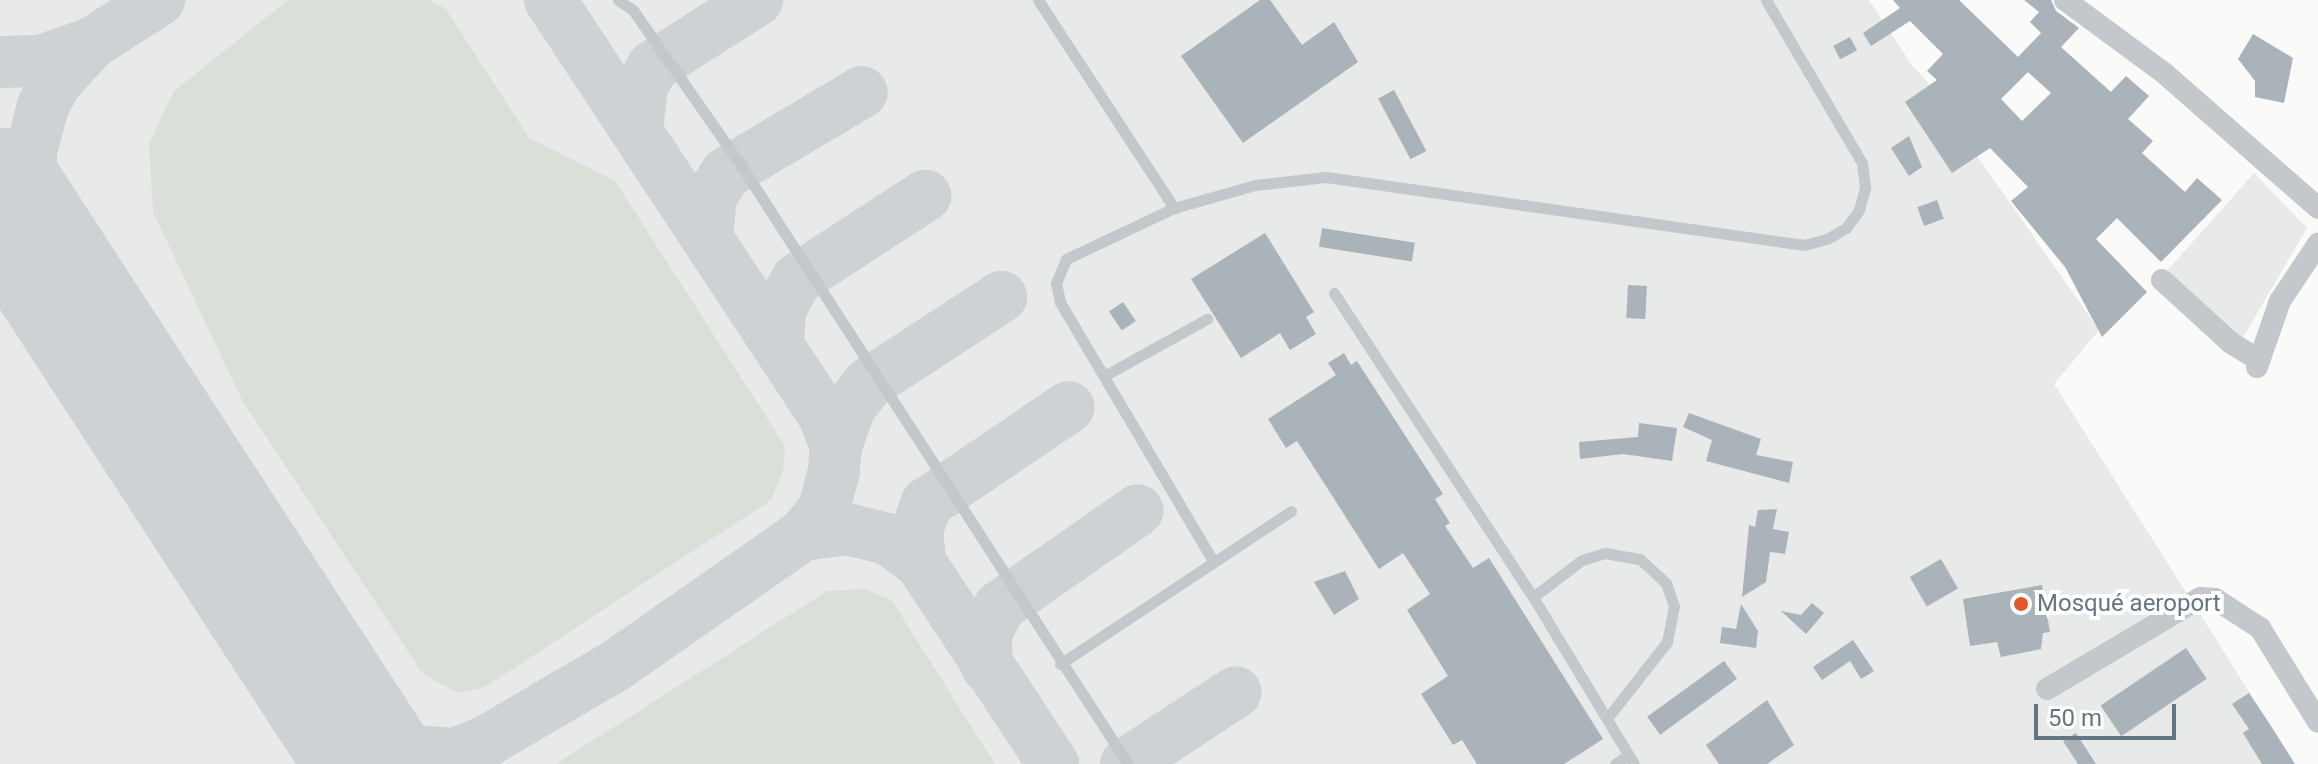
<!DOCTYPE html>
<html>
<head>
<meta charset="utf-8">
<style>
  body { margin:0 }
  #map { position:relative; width:2318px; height:764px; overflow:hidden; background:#fafaf8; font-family:Roboto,sans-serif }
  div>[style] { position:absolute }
  .built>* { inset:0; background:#e8e9e9 }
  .green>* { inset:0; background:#dadfd7 }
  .taxiway>* { height:52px; margin:-26px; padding:0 26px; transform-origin:26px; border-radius:26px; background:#ced2d4 }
  .runway>* { height:128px; margin:-64px; padding:0 64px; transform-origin:64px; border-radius:64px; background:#ced2d4 }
  .building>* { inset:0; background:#aab3b9; transform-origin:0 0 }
  .service>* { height:11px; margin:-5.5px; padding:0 5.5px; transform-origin:5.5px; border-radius:5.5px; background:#c3c8cc }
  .minor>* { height:22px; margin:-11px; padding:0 11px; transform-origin:11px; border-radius:11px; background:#c3c8cc }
  .dots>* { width:22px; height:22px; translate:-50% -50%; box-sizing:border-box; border:4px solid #fff; border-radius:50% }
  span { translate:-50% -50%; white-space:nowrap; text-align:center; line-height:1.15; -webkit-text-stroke:8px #fff; paint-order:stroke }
  .poi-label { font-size:24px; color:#657683 }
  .left { translate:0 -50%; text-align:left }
  .scale { position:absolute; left:2034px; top:704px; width:142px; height:36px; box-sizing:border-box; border:4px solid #657683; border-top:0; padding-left:10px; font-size:24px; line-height:28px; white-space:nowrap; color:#657683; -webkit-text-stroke:6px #fff; paint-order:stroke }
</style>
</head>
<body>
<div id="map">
  <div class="built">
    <div style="clip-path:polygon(0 0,1869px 0,1912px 65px,1930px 85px,1936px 81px,1977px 156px,2099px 330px,2054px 384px,2295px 764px,0 764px)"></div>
    <div style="clip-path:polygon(2254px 173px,2307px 228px,2241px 341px,2166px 272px)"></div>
  </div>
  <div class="green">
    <div style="clip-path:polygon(288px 0,429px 0,446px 9px,529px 138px,615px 181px,785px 446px,783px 471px,771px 500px,485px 687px,458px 693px,422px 673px,242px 400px,153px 212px,149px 144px,174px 91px)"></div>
    <div style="clip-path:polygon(866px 589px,892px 601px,995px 764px,556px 764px,827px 591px)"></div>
  </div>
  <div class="taxiway">
    <div style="left:550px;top:0;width:496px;rotate:56.6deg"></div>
    <div style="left:823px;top:414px;width:35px;rotate:68deg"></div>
    <div style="left:836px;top:446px;width:25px;rotate:95deg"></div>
    <div style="left:834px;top:471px;width:39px;rotate:105deg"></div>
    <div style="left:824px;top:509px;width:33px;rotate:129deg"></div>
    <div style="left:0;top:62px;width:40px;rotate:-1.4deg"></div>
    <div style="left:40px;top:61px;width:55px;rotate:-19.1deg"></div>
    <div style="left:637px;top:128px;width:41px;rotate:-83deg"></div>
    <div style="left:642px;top:87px;width:22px;rotate:-63deg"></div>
    <div style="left:652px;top:67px;width:125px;rotate:-32.5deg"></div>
    <div style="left:707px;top:235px;width:38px;rotate:-84deg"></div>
    <div style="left:711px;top:197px;width:28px;rotate:-58deg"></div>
    <div style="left:726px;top:173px;width:158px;rotate:-30.8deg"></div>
    <div style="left:54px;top:275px;width:54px;rotate:-108.4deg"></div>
    <div style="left:37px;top:224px;width:42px;rotate:-99.7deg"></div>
    <div style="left:30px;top:183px;width:31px;rotate:-88deg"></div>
    <div style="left:31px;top:152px;width:48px;rotate:-75.4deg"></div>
    <div style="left:43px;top:106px;width:29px;rotate:-61deg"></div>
    <div style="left:57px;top:81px;width:52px;rotate:-47.4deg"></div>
    <div style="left:92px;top:43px;width:80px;rotate:-32.7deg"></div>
    <div style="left:778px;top:341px;width:32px;rotate:-86deg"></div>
    <div style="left:780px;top:309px;width:34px;rotate:-60deg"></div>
    <div style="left:797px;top:279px;width:153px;rotate:-33deg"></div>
    <div style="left:836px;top:446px;width:41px;rotate:-70.3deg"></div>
    <div style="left:850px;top:407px;width:31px;rotate:-52deg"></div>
    <div style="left:869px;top:383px;width:158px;rotate:-33.1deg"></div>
    <div style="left:920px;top:562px;width:32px;rotate:-95deg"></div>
    <div style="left:917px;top:530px;width:29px;rotate:-70deg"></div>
    <div style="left:927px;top:503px;width:171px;rotate:-34.1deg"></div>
    <div style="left:987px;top:667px;width:33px;rotate:-92deg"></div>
    <div style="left:986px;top:634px;width:30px;rotate:-64deg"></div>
    <div style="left:999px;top:607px;width:169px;rotate:-34.9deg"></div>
    <div style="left:351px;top:730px;width:37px;rotate:31deg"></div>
    <div style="left:383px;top:749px;width:72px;rotate:4deg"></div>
    <div style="left:455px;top:754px;width:35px;rotate:-22deg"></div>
    <div style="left:487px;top:741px;width:152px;rotate:-30.4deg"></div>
    <div style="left:618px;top:664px;width:226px;rotate:-34.9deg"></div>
    <div style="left:803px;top:535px;width:44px;rotate:-7.8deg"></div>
    <div style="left:847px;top:529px;width:42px;rotate:13.7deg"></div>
    <div style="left:888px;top:539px;width:39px;rotate:36deg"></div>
    <div style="left:920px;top:562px;width:242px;rotate:56.6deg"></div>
    <div style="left:1126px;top:764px;width:131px;rotate:-33.2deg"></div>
  </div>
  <div class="runway">
    <div style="left:0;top:192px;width:682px;rotate:56.96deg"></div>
  </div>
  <div class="building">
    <div style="clip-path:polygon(1260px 0,1270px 0,1302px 45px,1334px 22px,1358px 62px,1243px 143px,1181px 56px)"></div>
    <div style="clip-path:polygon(evenodd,1893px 0,1959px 0,2018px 57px,2041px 33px,2030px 22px,2039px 12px,2024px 0,2051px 0,2056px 11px,2079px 28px,2061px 47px,2111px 92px,2126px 76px,2149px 96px,2128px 119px,2153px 141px,2142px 153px,2185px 192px,2197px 178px,2222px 200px,2161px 262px,2117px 218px,2096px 239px,2147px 292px,2102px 337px,2065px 267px,2011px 201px,2028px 187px,1990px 148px,1952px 173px,1905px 102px,1937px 80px,1927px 71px,1943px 54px,1910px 21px,1871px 46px,1863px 33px,1900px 8px,1893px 0,2028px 72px,2051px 93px,2022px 121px,2001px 99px,2028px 72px)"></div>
    <div style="clip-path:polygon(2253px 34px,2293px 58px,2284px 103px,2255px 97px,2255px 81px,2238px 59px)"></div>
    <div style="left:1850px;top:37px;width:15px;height:19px;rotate:62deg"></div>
    <div style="left:1394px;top:90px;width:69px;height:18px;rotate:62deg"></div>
    <div style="clip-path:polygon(1909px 136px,1922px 167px,1909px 176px,1891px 148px)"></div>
    <div style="left:1937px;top:200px;width:20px;height:21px;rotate:70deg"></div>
    <div style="left:1322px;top:228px;width:94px;height:19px;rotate:9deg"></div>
    <div style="clip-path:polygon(1265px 233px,1314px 312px,1306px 317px,1316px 334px,1290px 350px,1280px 333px,1241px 358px,1191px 279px)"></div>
    <div style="left:1628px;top:285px;width:19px;height:33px;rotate:3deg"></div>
    <div style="left:1123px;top:302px;width:23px;height:17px;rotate:56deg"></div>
    <div style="clip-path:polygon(1344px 353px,1351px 365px,1357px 361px,1443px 494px,1435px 499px,1450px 523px,1445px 526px,1473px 568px,1489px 558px,1603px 739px,1564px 764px,1477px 764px,1462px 740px,1453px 745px,1421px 694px,1448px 676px,1407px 610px,1430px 594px,1403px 553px,1379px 569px,1297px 441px,1286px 448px,1268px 419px,1336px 375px,1328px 363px)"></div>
    <div style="clip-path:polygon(1689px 413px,1761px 439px,1756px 455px,1793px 462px,1789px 483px,1706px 461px,1712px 440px,1683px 427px)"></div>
    <div style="clip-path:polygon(1639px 423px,1677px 428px,1672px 461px,1623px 454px,1580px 459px,1579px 442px,1638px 437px)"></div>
    <div style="clip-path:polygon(1777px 509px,1773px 529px,1789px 532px,1785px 554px,1770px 552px,1766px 582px,1742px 597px,1749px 525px,1755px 527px,1758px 510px)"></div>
    <div style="left:1941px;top:559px;width:34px;height:36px;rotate:60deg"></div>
    <div style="clip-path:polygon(1345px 571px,1359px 599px,1334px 615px,1314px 582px)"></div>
    <div style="clip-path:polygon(2042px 585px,2050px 632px,2043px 633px,2041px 649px,2001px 657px,1997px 642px,1970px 646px,1963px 599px)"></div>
    <div style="clip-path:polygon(1812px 603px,1824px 613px,1806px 634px,1781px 611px,1801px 615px)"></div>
    <div style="clip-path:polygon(1741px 604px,1758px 631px,1756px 648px,1720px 643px,1722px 627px,1736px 629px)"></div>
    <div style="clip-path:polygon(1853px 640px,1874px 671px,1861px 679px,1850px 661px,1822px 680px,1813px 667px)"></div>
    <div style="left:2186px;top:648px;width:37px;height:103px;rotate:56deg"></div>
    <div style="left:1724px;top:661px;width:22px;height:95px;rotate:54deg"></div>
    <div style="clip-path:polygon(2249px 693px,2269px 723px,2295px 764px,2262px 764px,2243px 733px,2249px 729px,2232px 704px)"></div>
    <div style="clip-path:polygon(1767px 700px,1794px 745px,1767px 764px,1719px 764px,1706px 745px)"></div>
    <div style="clip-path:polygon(2076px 733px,2096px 764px,2078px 764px,2063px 741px)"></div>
  </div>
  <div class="service">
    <div style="left:618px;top:0;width:18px;rotate:34deg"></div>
    <div style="left:633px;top:10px;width:188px;rotate:55.2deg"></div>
    <div style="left:740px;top:164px;width:715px;rotate:57.11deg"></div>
    <div style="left:1038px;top:0;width:249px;rotate:56.8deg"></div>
    <div style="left:1334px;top:293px;width:363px;rotate:56.8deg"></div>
    <div style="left:1533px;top:597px;width:195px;rotate:58.8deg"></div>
    <div style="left:1104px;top:376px;width:118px;rotate:-29deg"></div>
    <div style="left:1213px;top:561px;width:301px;rotate:-120.6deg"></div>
    <div style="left:1060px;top:302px;width:19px;rotate:-102deg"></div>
    <div style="left:1056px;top:283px;width:26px;rotate:-67deg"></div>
    <div style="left:1066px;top:259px;width:119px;rotate:-25.3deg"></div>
    <div style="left:1174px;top:208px;width:84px;rotate:-15.9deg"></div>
    <div style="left:1255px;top:185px;width:71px;rotate:-6.4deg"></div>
    <div style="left:1326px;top:177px;width:483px;rotate:8.1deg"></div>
    <div style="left:1804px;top:245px;width:24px;rotate:-15deg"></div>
    <div style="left:1827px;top:239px;width:22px;rotate:-30deg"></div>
    <div style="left:1846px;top:228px;width:22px;rotate:-54deg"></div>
    <div style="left:1859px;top:210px;width:24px;rotate:-75deg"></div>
    <div style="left:1865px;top:187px;width:24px;rotate:-97deg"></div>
    <div style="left:1862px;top:163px;width:189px;rotate:-120.5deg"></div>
    <div style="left:1533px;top:597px;width:61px;rotate:-37.1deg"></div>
    <div style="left:1582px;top:560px;width:24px;rotate:-17deg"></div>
    <div style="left:1605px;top:553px;width:36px;rotate:10deg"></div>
    <div style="left:1640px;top:559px;width:35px;rotate:43deg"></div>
    <div style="left:1666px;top:583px;width:24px;rotate:71deg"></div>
    <div style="left:1674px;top:606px;width:37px;rotate:101deg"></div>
    <div style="left:1667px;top:642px;width:94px;rotate:128.1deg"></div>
    <div style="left:1060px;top:664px;width:277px;rotate:-33.5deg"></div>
    <div style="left:1615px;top:764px;width:16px;rotate:-35deg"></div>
  </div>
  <div class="minor">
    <div style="left:2065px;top:0;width:123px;rotate:36.4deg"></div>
    <div style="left:2164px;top:73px;width:205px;rotate:41.2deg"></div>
    <div style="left:2162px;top:280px;width:93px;rotate:42.4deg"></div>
    <div style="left:2231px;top:343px;width:33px;rotate:31deg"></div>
    <div style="left:2257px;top:367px;width:70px;rotate:-70.8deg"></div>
    <div style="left:2280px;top:301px;width:69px;rotate:-56.3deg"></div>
    <div style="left:2047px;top:689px;width:178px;rotate:-30.7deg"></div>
    <div style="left:2200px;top:598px;width:15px;rotate:4deg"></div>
    <div style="left:2215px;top:599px;width:54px;rotate:32.8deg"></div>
    <div style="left:2260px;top:628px;width:110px;rotate:58.3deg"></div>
  </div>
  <div class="dots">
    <div style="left:2021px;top:604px;background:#e4572e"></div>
  </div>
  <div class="poi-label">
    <span class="left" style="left:2037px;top:604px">Mosqué aeroport</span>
  </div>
  <div class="scale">50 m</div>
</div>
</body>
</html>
